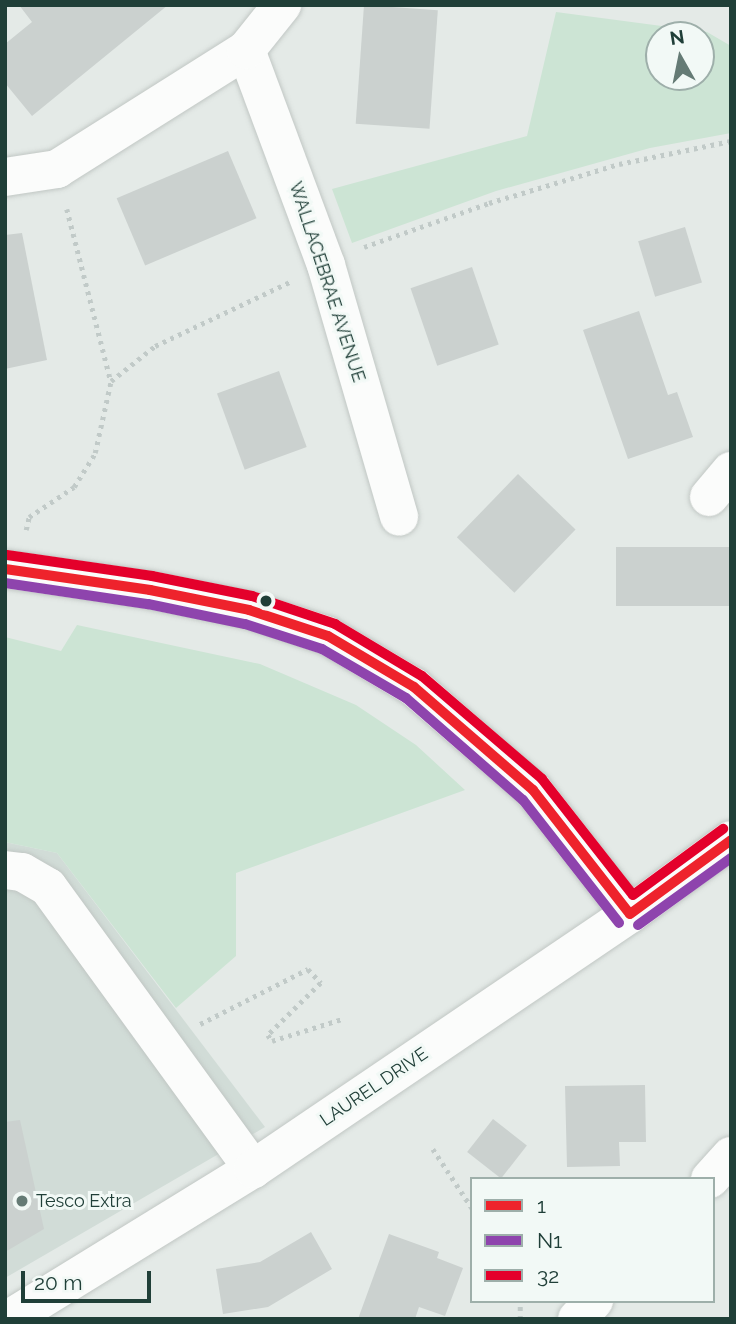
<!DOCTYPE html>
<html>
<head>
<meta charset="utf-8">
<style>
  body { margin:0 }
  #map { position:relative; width:736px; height:1324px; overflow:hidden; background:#e4eae7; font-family:Raleway,sans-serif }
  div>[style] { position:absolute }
  .built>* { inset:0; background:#d1dcd7 }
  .green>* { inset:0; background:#cce4d4 }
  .building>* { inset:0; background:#cbd1cf; transform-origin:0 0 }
  .path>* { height:4.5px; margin-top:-2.25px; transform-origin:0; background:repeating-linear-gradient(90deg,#c1cac8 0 3.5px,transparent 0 8.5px) }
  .roads { filter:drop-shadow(0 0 2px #c1c7c4) drop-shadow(0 0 2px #c1c7c4) }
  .minor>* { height:38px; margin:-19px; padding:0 19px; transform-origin:19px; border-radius:19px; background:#fbfcfb }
  .bus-1>* { height:10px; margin:-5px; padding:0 5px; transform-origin:5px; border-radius:5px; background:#ee232c }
  .bus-2>* { height:10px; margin:-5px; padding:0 5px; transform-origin:5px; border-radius:5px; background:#8e44ad }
  .bus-3>* { height:10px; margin:-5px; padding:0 5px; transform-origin:5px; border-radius:5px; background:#e4002b }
  .dots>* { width:19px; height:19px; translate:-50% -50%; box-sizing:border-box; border:4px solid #f2f9f6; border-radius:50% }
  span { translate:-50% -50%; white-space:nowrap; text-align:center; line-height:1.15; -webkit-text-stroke:6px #f2f9f6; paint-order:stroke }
  .street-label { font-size:18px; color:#203f38 }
  .poi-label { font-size:18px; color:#203f38 }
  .left { translate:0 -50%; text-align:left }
  .frame { position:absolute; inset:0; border:7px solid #203f38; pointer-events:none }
  .legend { position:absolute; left:470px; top:1177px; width:245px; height:126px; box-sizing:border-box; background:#f2f9f6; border:2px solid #9eafaa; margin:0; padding:9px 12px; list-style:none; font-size:21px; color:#203f38 }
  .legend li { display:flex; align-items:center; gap:14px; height:35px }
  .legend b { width:35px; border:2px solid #9eafaa }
  .north { position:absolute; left:645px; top:21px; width:70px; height:70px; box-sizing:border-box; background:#f2f9f6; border:2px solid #9eafaa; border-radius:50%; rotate:351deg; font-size:19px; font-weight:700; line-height:28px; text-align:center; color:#203f38 }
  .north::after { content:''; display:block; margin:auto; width:24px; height:32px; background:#657b75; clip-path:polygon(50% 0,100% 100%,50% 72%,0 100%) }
  .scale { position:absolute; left:21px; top:1271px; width:130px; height:32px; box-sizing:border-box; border:4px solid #203f38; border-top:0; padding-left:9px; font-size:21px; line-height:24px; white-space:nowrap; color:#203f38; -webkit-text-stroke:5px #f2f9f6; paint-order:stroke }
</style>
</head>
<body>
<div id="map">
  <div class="built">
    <div style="clip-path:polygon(5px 842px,57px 853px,265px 1127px,5px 1278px)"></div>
  </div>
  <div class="green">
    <div style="clip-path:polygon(evenodd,556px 12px,707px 32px,731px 46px,731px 133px,650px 148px,496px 191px,352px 243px,332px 189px,527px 136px,556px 12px,659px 35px,701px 35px,701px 77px,659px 77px,659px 35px)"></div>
    <div style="clip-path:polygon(77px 625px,260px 664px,356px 705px,416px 745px,465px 790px,236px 873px,236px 956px,176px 1008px,57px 853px,5px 842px,5px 637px,61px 651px)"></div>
  </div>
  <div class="building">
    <div style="clip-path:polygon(19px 5px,168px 5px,32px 116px,5px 83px,5px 44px,32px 22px)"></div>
    <div style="left:364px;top:5px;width:74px;height:119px;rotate:4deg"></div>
    <div style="left:228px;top:151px;width:73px;height:121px;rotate:67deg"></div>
    <div style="left:685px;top:227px;width:58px;height:49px;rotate:73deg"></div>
    <div style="clip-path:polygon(22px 233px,47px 360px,5px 369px,5px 235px)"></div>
    <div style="left:472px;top:267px;width:82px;height:65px;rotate:71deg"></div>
    <div style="clip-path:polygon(639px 311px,668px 395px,677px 392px,693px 437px,628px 459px,583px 330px)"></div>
    <div style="left:279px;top:371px;width:81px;height:66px;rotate:70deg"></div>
    <div style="left:518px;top:474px;width:80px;height:88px;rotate:44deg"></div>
    <div style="left:731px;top:547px;width:59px;height:115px;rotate:90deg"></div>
    <div style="clip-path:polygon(645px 1085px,646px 1142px,619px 1142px,620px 1166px,567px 1167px,565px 1086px)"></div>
    <div style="left:493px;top:1119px;width:43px;height:42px;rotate:38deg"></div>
    <div style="clip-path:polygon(20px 1120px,44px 1229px,5px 1252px,5px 1122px)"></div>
    <div style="clip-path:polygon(311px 1232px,332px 1269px,268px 1307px,223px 1314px,216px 1269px,260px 1262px)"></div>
    <div style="clip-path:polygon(389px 1234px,439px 1252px,437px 1258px,463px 1268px,445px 1316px,419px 1307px,415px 1319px,358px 1319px)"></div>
  </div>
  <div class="path">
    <div style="left:67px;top:209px;width:178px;rotate:75.7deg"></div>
    <div style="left:364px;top:247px;width:133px;rotate:-19.4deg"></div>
    <div style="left:489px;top:203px;width:136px;rotate:-16.7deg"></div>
    <div style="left:619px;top:164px;width:114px;rotate:-11.6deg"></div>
    <div style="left:26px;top:530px;width:13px;rotate:-77deg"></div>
    <div style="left:29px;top:517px;width:54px;rotate:-33.7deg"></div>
    <div style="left:74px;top:487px;width:40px;rotate:-58deg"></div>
    <div style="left:95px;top:453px;width:74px;rotate:-77.5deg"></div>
    <div style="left:111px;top:381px;width:56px;rotate:-38.5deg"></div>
    <div style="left:155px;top:346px;width:149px;rotate:-25.4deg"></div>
    <div style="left:200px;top:1024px;width:121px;rotate:-27deg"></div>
    <div style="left:308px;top:969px;width:19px;rotate:47deg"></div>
    <div style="left:321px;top:983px;width:74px;rotate:135.5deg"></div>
    <div style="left:268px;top:1035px;width:7px;rotate:56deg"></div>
    <div style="left:272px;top:1041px;width:73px;rotate:-17.4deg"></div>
    <div style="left:433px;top:1149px;width:71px;rotate:56.5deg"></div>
    <div style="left:520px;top:1319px;width:18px;rotate:-90deg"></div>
  </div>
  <div class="roads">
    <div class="minor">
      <div style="left:246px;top:50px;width:229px;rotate:69.6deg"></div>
      <div style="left:326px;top:265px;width:262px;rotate:73.8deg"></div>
      <div style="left:5px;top:177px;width:53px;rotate:-8.7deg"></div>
      <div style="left:57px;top:169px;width:223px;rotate:-32.2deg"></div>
      <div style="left:246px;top:50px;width:58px;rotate:-51.3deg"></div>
      <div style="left:709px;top:497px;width:34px;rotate:-50deg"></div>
      <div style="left:5px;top:569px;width:147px;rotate:8.2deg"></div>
      <div style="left:150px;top:590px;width:101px;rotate:11.4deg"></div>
      <div style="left:249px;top:610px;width:83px;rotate:18.2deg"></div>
      <div style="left:328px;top:636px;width:100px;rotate:30.7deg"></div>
      <div style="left:414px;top:687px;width:157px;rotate:40.9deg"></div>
      <div style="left:533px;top:790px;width:157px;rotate:52deg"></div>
      <div style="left:5px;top:870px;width:17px;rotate:7deg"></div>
      <div style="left:22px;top:872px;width:30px;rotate:30deg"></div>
      <div style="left:48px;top:887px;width:349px;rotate:54deg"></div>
      <div style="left:710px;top:1179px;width:31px;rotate:-48deg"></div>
      <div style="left:9px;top:1319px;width:286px;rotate:-31.6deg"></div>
      <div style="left:253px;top:1169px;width:455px;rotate:-34.1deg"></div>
      <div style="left:630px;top:914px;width:125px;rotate:-36.2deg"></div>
      <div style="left:577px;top:1319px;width:25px;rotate:-47deg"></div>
    </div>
  </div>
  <div class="bus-1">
    <div style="left:5px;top:569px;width:147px;rotate:8.2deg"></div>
    <div style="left:150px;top:590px;width:101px;rotate:11.4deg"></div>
    <div style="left:249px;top:610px;width:83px;rotate:18.2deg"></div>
    <div style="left:328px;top:636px;width:100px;rotate:30.7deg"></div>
    <div style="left:414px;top:687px;width:157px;rotate:40.9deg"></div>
    <div style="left:533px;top:790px;width:157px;rotate:52deg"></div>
    <div style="left:630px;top:914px;width:125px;rotate:-36.2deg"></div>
  </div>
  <div class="bus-2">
    <div style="left:5px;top:583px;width:145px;rotate:8.4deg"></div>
    <div style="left:148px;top:604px;width:99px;rotate:11.7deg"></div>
    <div style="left:245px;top:624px;width:81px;rotate:18deg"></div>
    <div style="left:322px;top:649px;width:97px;rotate:30.3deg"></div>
    <div style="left:406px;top:698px;width:155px;rotate:41.1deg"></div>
    <div style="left:523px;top:800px;width:156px;rotate:52deg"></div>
    <div style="left:638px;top:925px;width:115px;rotate:-35.8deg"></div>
  </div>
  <div class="bus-3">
    <div style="left:7px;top:555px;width:147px;rotate:8.2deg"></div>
    <div style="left:152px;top:576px;width:102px;rotate:11.3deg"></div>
    <div style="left:252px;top:596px;width:88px;rotate:18.6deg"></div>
    <div style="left:335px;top:624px;width:101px;rotate:30.9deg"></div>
    <div style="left:422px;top:676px;width:158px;rotate:40.6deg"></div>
    <div style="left:542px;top:779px;width:147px;rotate:51.9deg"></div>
    <div style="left:633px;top:895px;width:112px;rotate:-36.3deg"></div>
  </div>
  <div class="dots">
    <div style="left:266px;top:601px;background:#203f38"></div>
    <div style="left:22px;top:1201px;background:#657b75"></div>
  </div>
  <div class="street-label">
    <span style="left:327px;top:282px;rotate:72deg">WALLACEBRAE AVENUE</span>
    <span style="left:374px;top:1087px;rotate:-34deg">LAUREL DRIVE</span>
  </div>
  <div class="poi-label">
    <span class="left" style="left:36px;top:1201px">Tesco Extra</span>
  </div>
  <div class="frame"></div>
  <ul class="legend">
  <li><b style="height:9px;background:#ee232c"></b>1</li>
  <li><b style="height:9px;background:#8e44ad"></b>N1</li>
  <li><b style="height:9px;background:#e4002b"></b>32</li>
  </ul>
  <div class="north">N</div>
  <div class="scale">20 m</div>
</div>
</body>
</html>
